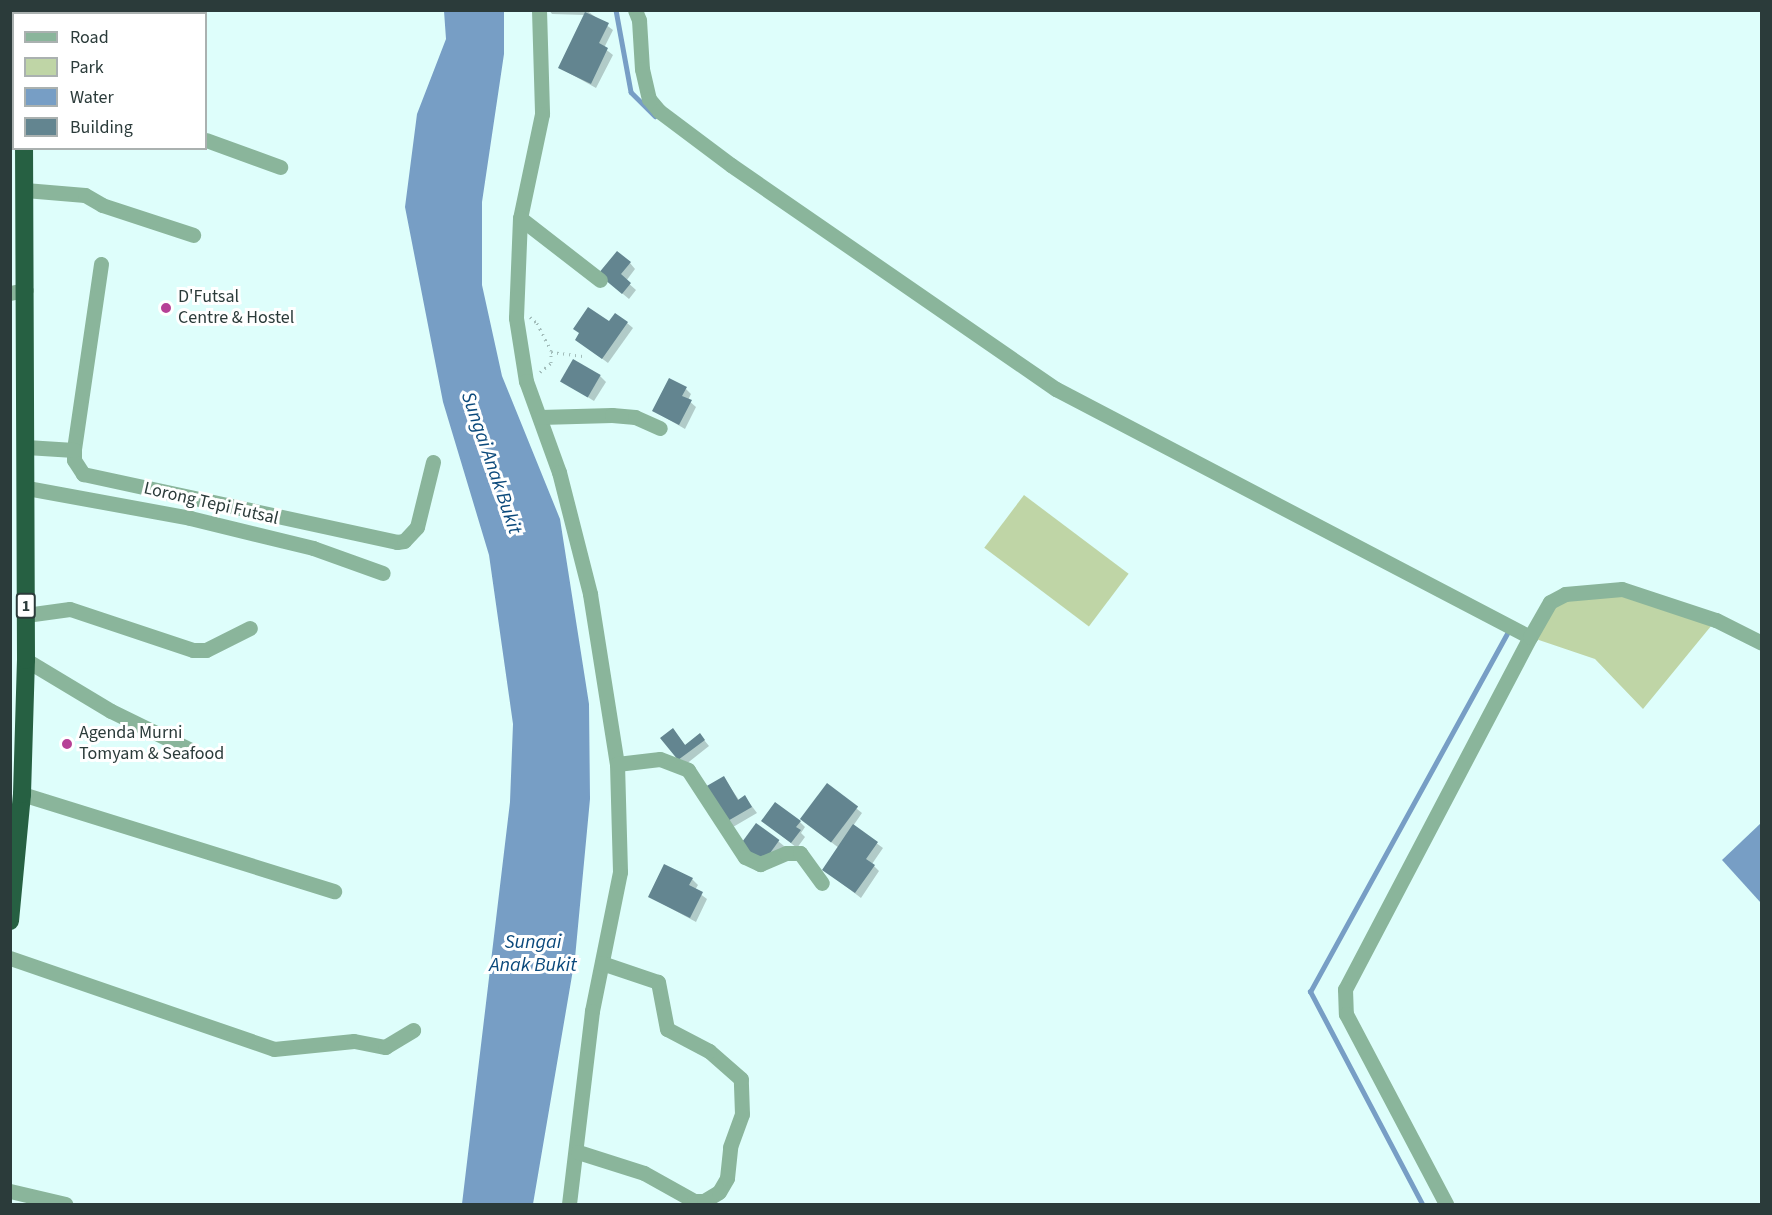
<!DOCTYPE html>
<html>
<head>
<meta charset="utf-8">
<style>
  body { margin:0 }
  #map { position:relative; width:1772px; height:1215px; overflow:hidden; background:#defefb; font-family:"Source Sans 3",sans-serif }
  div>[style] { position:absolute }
  .green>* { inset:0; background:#bfd5a6; transform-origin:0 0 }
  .water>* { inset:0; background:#779ec5 }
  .shadow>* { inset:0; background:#0003 }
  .stream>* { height:4.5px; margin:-2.25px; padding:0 2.25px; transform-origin:2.25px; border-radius:2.25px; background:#779ec5 }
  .building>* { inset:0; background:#638590; transform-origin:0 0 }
  .path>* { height:3px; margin-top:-1.5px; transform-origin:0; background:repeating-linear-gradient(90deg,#a3bebb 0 1.5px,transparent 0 6px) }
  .minor>* { height:15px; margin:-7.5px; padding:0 7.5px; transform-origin:7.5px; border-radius:7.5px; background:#8ab59b }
  .highway>* { height:18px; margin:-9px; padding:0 9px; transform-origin:9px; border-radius:9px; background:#266042 }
  .dots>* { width:16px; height:16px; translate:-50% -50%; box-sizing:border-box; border:3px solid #fff; border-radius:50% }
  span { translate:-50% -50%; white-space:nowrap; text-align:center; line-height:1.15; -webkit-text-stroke:6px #fff; paint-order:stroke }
  .shield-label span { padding:2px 4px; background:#fff; border:2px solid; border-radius:4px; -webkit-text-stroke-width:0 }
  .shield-label { font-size:16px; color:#2b3b3a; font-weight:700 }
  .poi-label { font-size:18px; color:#2b3b3a }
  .left { translate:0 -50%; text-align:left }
  .street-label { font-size:18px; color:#2b3b3a }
  .water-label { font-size:20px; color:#0b497b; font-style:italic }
  .frame { position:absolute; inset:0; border:12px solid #2b3b3a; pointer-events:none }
  .legend { position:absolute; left:12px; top:12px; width:195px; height:138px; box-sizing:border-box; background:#fff; border:2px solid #aab1b0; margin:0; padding:8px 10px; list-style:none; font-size:18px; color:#2b3b3a }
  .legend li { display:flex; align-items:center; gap:12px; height:30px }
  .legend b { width:30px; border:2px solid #aab1b0 }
</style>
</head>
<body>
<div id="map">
  <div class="green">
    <div style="left:1024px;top:495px;width:131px;height:66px;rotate:37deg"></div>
    <div style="clip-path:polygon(1622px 589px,1716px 620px,1643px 709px,1595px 659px,1530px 637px,1550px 602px)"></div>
  </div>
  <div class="water">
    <div style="clip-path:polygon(444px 11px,504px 11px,504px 54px,482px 202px,482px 285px,502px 376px,560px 519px,589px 704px,590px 799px,575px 958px,533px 1204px,462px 1204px,510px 802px,513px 724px,489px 555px,443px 402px,405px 207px,417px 114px,446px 39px)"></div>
    <div style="clip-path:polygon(1761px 823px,1761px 903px,1722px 860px)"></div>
  </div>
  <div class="shadow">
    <div style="clip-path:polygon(549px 10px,586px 10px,613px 30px,604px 48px,613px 55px,596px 88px,560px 68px,585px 15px,552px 14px)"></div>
    <div style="clip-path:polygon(630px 263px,635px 269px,626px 281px,636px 290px,629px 299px,605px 279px)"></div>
    <div style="clip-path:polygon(610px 323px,627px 323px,633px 328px,608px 363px,577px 340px)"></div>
    <div style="clip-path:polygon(600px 376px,606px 382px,594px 401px,562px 381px)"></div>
    <div style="clip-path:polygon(686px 389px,691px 394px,688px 400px,696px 407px,685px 429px,654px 411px)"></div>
    <div style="clip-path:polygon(700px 735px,709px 746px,685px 765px,679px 759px,678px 736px,686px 746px)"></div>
    <div style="clip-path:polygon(724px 778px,739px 800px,745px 797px,757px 813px,733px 827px,727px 821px)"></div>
    <div style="clip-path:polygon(827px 785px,862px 813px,853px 826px,883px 848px,872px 864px,879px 871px,861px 898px,824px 870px,839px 848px,807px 824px)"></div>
    <div style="clip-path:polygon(763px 821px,800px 822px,805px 827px,801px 833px,805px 837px,797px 848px)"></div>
    <div style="clip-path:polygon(778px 841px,784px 846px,769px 866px,748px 851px)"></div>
    <div style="clip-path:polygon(692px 879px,698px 885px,695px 890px,707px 899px,696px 922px,650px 897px)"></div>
  </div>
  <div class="stream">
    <div style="left:616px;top:10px;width:83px;rotate:79.6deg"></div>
    <div style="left:631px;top:92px;width:34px;rotate:45deg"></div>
    <div style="left:1422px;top:1204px;width:240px;rotate:-117.8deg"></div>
    <div style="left:1310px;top:992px;width:413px;rotate:-61.2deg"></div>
  </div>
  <div class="building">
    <div style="clip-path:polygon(585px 12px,609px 23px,599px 43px,608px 48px,591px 84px,558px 68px)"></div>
    <div style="clip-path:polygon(617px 251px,631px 262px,621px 274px,631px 283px,622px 294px,598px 274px)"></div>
    <div style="clip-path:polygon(588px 307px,609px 321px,615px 313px,628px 322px,602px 359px,575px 340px,579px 333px,573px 329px)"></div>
    <div style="left:573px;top:359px;width:32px;height:26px;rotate:30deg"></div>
    <div style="clip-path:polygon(669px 378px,687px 387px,682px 396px,692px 400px,679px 425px,652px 411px)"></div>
    <div style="clip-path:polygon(673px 728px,685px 745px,700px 733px,705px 740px,678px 760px,660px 738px)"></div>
    <div style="clip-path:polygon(724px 776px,738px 800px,745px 795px,752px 807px,726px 822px,705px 787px)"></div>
    <div style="left:827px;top:783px;width:39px;height:45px;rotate:37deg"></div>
    <div style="clip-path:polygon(775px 802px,801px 821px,796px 827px,801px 830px,791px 843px,761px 821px)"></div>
    <div style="left:756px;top:823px;width:29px;height:27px;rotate:36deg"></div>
    <div style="clip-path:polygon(853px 824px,878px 842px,866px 859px,875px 865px,855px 893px,822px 870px)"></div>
    <div style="clip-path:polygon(664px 864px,693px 878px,689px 885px,703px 892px,690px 918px,648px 897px)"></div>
  </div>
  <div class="path">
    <div style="left:530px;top:317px;width:9px;rotate:41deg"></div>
    <div style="left:537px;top:323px;width:31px;rotate:63deg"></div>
    <div style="left:540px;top:372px;width:14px;rotate:-39deg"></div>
    <div style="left:551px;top:363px;width:11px;rotate:-90deg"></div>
    <div style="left:551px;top:352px;width:34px;rotate:7deg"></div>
  </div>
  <div class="minor">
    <div style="left:539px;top:10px;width:104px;rotate:88.3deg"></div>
    <div style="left:542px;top:114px;width:106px;rotate:101.9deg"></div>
    <div style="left:520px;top:218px;width:100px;rotate:92.3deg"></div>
    <div style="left:516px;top:318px;width:64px;rotate:81deg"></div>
    <div style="left:526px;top:381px;width:97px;rotate:70.1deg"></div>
    <div style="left:559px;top:472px;width:126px;rotate:75.7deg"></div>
    <div style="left:590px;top:594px;width:172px;rotate:81deg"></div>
    <div style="left:617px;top:764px;width:108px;rotate:88.4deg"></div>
    <div style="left:620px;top:872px;width:142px;rotate:101.4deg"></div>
    <div style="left:592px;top:1011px;width:194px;rotate:96.8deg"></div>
    <div style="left:635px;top:10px;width:11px;rotate:68deg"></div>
    <div style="left:639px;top:20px;width:49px;rotate:86.5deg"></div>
    <div style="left:642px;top:69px;width:31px;rotate:77deg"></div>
    <div style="left:649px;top:99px;width:16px;rotate:50deg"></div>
    <div style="left:659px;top:111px;width:90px;rotate:36.9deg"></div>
    <div style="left:731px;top:165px;width:395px;rotate:34.6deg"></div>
    <div style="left:1056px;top:389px;width:535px;rotate:27.62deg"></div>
    <div style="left:1530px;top:637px;width:398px;rotate:117.7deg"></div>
    <div style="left:1345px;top:989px;width:25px;rotate:88deg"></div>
    <div style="left:1346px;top:1014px;width:215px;rotate:62.2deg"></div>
    <div style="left:206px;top:140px;width:79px;rotate:20deg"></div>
    <div style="left:25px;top:190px;width:60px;rotate:4.8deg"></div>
    <div style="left:85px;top:195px;width:20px;rotate:30deg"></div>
    <div style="left:102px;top:205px;width:96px;rotate:18.2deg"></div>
    <div style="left:520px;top:218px;width:101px;rotate:37.8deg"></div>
    <div style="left:101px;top:264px;width:188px;rotate:98.3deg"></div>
    <div style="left:74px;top:450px;width:10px;rotate:90deg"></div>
    <div style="left:74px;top:460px;width:17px;rotate:57deg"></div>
    <div style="left:83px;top:474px;width:321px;rotate:12.2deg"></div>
    <div style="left:397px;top:542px;width:7px;rotate:-8deg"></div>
    <div style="left:404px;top:541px;width:19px;rotate:-47deg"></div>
    <div style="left:417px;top:527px;width:67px;rotate:-76.2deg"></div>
    <div style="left:10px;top:293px;width:16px;rotate:-11deg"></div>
    <div style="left:540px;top:417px;width:72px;rotate:-1.6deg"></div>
    <div style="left:612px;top:415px;width:23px;rotate:5deg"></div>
    <div style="left:635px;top:417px;width:27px;rotate:24deg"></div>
    <div style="left:26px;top:447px;width:48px;rotate:3.6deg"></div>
    <div style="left:27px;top:488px;width:166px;rotate:10.4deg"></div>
    <div style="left:190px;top:518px;width:127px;rotate:13.7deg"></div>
    <div style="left:313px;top:548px;width:74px;rotate:19.7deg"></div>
    <div style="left:26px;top:615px;width:44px;rotate:-7.8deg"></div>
    <div style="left:70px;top:609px;width:130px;rotate:18.4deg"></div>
    <div style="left:193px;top:650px;width:13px"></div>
    <div style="left:206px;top:650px;width:49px;rotate:-26.6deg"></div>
    <div style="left:1530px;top:637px;width:40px;rotate:-60.3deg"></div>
    <div style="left:1550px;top:602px;width:17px;rotate:-28deg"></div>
    <div style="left:1565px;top:594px;width:57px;rotate:-5deg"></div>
    <div style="left:1622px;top:589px;width:99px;rotate:18.3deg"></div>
    <div style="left:1716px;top:620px;width:51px;rotate:26.6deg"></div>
    <div style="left:26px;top:660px;width:99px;rotate:31deg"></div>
    <div style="left:111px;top:711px;width:87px;rotate:26deg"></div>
    <div style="left:617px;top:764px;width:43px;rotate:-6.6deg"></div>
    <div style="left:660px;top:759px;width:30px;rotate:21deg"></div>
    <div style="left:688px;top:770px;width:104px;rotate:56.8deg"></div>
    <div style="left:745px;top:857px;width:17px;rotate:25deg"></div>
    <div style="left:760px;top:864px;width:28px;rotate:-23deg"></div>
    <div style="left:786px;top:853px;width:14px"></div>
    <div style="left:800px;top:853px;width:37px;rotate:54deg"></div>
    <div style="left:22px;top:794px;width:327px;rotate:17.3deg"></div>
    <div style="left:10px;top:958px;width:279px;rotate:19deg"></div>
    <div style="left:274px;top:1049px;width:80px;rotate:-5.7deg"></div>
    <div style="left:354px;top:1041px;width:32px;rotate:11deg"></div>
    <div style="left:385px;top:1047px;width:33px;rotate:-31deg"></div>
    <div style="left:578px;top:1152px;width:69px;rotate:17.7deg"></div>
    <div style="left:644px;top:1173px;width:57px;rotate:29.2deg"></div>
    <div style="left:694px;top:1201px;width:10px"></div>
    <div style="left:704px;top:1201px;width:17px;rotate:-31deg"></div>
    <div style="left:719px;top:1192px;width:16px;rotate:-60deg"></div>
    <div style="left:727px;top:1178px;width:31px;rotate:-84deg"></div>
    <div style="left:730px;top:1147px;width:35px;rotate:-70deg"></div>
    <div style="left:742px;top:1114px;width:35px;rotate:-92deg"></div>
    <div style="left:741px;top:1079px;width:43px;rotate:-138.8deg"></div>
    <div style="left:709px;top:1051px;width:47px;rotate:-152.4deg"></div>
    <div style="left:667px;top:1029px;width:48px;rotate:-100.8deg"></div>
    <div style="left:658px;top:982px;width:59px;rotate:-161.3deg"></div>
    <div style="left:10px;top:1191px;width:57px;rotate:13.3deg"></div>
  </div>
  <div class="highway">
    <div style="left:23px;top:10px;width:4px;rotate:90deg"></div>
    <div style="left:10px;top:921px;width:128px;rotate:-84.6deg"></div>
    <div style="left:22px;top:794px;width:134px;rotate:-88.3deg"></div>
    <div style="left:26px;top:660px;width:512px;rotate:-90.22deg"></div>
  </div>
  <div class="dots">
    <div style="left:166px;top:308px;background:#b64096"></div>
    <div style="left:67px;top:744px;background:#b64096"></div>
  </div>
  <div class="shield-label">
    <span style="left:26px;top:606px">1</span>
  </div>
  <div class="poi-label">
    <span class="left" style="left:178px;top:308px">D'Futsal<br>Centre &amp; Hostel</span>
    <span class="left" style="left:79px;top:744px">Agenda Murni<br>Tomyam &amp; Seafood</span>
  </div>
  <div class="street-label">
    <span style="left:211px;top:504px;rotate:13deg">Lorong Tepi Futsal</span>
  </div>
  <div class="water-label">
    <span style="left:491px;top:463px;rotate:71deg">Sungai Anak Bukit</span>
    <span style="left:533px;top:954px">Sungai<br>Anak Bukit</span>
  </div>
  <div class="frame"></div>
  <ul class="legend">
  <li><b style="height:8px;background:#8ab59b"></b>Road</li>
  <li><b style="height:16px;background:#bfd5a6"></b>Park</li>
  <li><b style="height:16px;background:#779ec5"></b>Water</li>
  <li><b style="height:16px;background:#638590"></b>Building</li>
  </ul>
</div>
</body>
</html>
